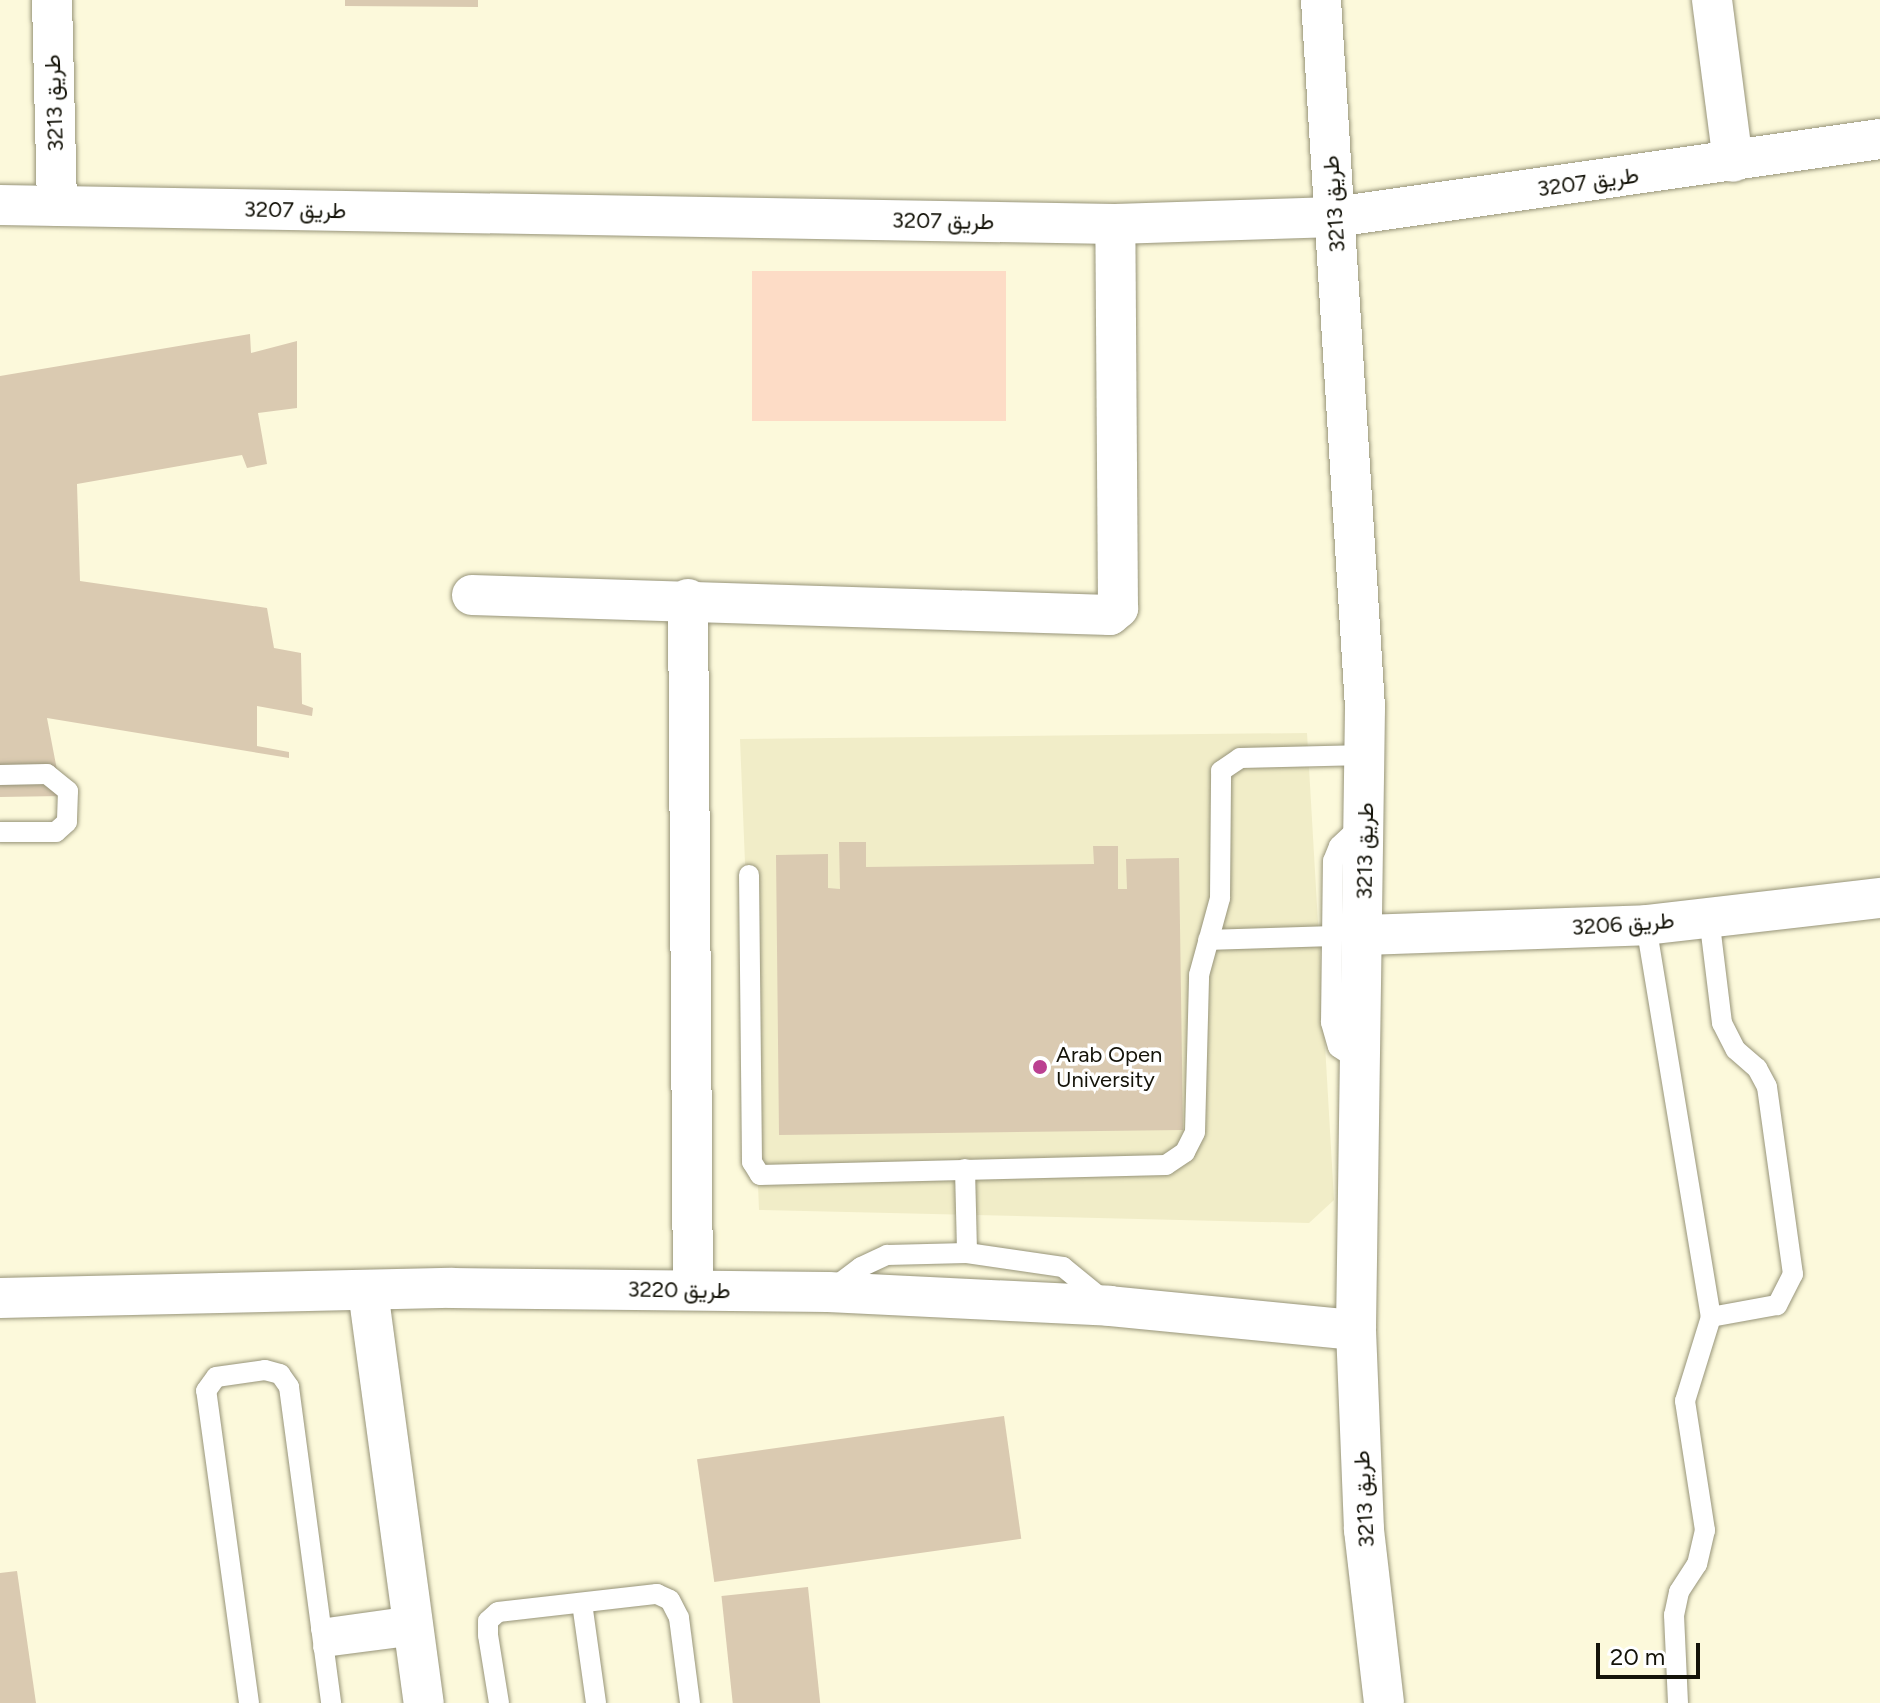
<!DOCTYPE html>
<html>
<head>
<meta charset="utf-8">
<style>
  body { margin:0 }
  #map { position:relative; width:1880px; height:1703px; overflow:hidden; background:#fcf9db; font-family:Figtree,Vazirmatn,sans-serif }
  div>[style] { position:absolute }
  .built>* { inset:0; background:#f1edc8 }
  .green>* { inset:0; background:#fddcc6; transform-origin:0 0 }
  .building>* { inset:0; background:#dacab1; transform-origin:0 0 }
  .roads { filter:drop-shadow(0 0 2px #979479) drop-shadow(0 0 2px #979479) }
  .service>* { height:20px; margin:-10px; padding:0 10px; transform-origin:10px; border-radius:10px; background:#fff }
  .minor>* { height:40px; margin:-20px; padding:0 20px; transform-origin:20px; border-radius:20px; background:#fff }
  .dots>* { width:22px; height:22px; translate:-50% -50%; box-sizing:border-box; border:4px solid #fff; border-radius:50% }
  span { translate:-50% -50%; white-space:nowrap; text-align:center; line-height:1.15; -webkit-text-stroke:7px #fff; paint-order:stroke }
  .street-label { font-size:22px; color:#141309 }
  .poi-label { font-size:22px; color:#141309 }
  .left { translate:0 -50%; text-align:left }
  .scale { position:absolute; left:1596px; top:1643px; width:104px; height:36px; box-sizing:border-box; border:4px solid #141309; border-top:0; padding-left:10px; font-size:24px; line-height:28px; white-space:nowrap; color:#141309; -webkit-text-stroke:6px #fff; paint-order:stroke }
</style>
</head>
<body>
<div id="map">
  <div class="built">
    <div style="clip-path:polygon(1307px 733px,1334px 1200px,1309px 1223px,759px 1210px,740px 739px)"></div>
  </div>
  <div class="green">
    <div style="left:752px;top:271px;width:254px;height:150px"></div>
  </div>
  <div class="building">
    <div style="clip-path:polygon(345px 0,478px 0,478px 7px,345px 6px)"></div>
    <div style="clip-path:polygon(250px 334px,251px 353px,297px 341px,297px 408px,258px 413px,267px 464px,247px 468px,242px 455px,77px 484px,80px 581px,267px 608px,274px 648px,301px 653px,302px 704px,313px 708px,312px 716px,257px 706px,257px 746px,289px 752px,289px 758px,47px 718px,62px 796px,0 797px,0 376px)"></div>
    <div style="clip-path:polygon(839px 842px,866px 842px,866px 867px,1094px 864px,1093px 846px,1118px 846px,1118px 889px,1127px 889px,1126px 859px,1179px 858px,1183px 1130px,779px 1135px,776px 855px,828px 854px,828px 888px,840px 889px)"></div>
    <div style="left:1004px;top:1416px;width:124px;height:310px;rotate:82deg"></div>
    <div style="clip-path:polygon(17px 1571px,36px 1703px,0 1703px,0 1573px)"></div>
    <div style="left:808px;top:1587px;width:117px;height:87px;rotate:84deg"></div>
  </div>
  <div class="roads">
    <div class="service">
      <div style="left:0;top:775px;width:47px;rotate:-1.2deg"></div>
      <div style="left:47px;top:774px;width:27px;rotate:39deg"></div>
      <div style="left:68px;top:791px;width:31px;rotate:92deg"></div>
      <div style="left:67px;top:822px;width:15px;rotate:138deg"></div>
      <div style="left:56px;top:832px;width:56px;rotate:180deg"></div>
      <div style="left:749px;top:875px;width:287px;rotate:89.4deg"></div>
      <div style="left:752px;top:1162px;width:15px;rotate:58deg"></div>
      <div style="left:760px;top:1175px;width:406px;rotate:-1.4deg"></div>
      <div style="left:1166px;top:1165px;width:23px;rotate:-34deg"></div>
      <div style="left:1185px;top:1152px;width:22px;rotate:-63deg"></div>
      <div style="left:1195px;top:1132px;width:157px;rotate:-88.5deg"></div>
      <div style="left:1199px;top:975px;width:80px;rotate:-74.7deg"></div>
      <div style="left:1220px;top:898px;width:127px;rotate:-89.5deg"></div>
      <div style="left:1221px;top:771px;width:23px;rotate:-34deg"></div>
      <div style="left:1240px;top:758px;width:127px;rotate:-1.4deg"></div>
      <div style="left:1709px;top:917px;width:107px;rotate:83deg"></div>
      <div style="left:1722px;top:1023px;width:30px;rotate:63deg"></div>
      <div style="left:1736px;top:1050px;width:28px;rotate:41deg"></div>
      <div style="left:1757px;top:1068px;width:21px;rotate:62deg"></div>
      <div style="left:1767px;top:1087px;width:189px;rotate:82.1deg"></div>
      <div style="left:1793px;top:1274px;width:35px;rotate:117deg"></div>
      <div style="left:1777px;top:1305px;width:67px;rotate:169.7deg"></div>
      <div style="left:1646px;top:925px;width:397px;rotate:80.6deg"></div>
      <div style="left:1711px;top:1317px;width:88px;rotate:107.2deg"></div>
      <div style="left:1685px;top:1401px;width:131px;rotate:81.2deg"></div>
      <div style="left:1705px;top:1530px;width:35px;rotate:103deg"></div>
      <div style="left:1697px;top:1564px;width:33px;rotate:123deg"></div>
      <div style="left:1679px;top:1592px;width:24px;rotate:102deg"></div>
      <div style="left:1674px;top:1615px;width:88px;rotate:87.4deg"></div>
      <div style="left:1208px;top:940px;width:124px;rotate:-1.8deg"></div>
      <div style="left:1361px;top:1062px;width:27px;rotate:-147deg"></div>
      <div style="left:1338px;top:1047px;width:26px;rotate:-106deg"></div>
      <div style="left:1331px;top:1022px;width:161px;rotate:-89.3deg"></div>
      <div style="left:1333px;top:861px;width:16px;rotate:-68deg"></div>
      <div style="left:1339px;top:846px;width:33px;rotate:-43deg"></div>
      <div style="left:965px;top:1169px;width:84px;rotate:88.6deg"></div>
      <div style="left:832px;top:1289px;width:36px;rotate:-37deg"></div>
      <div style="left:861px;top:1267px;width:29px;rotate:-25deg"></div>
      <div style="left:887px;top:1255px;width:80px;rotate:-1.4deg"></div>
      <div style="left:967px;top:1253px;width:97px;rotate:8.3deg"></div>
      <div style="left:1063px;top:1267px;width:57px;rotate:39.3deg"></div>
      <div style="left:582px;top:1603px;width:101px;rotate:82deg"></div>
      <div style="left:321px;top:1629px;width:92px;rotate:-8.1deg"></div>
      <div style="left:323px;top:1647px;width:93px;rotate:-7.4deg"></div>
      <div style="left:249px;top:1703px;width:315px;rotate:-97.8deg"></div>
      <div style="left:206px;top:1391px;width:17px;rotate:-54deg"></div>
      <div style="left:216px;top:1377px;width:49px;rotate:-8.1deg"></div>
      <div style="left:265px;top:1370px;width:16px;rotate:15deg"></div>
      <div style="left:280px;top:1374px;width:16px;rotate:55deg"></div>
      <div style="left:289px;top:1387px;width:319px;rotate:82.4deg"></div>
      <div style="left:499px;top:1703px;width:69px;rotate:-99.2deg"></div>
      <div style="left:488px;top:1635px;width:14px;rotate:-90deg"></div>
      <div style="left:488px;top:1621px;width:13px;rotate:-42deg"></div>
      <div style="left:498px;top:1612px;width:160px;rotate:-6.5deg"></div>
      <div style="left:657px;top:1594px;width:14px;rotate:25deg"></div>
      <div style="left:670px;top:1600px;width:20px;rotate:63deg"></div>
      <div style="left:679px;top:1618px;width:86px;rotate:82.6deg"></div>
    </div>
    <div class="minor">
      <div style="left:52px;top:0;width:206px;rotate:88.6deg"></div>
      <div style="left:1321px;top:0;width:709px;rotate:86.44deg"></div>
      <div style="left:1365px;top:708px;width:622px;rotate:90.83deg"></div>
      <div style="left:1356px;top:1330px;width:200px;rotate:87.7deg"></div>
      <div style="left:1364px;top:1530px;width:174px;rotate:83.4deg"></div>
      <div style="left:1712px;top:0;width:163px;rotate:82.6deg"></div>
      <div style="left:0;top:205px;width:1115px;rotate:0.98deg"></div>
      <div style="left:1115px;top:224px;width:220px;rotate:-1.8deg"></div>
      <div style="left:1335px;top:217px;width:551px;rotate:-8.14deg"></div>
      <div style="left:472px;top:595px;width:638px;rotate:1.8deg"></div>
      <div style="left:1110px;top:615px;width:11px;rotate:-41deg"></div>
      <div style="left:1118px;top:608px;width:384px;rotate:-90.4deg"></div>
      <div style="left:688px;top:599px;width:691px;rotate:89.59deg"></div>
      <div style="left:1364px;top:935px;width:282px;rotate:-2deg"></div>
      <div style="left:1646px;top:925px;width:236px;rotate:-6.6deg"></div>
      <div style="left:368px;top:1291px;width:416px;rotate:82.3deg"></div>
      <div style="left:0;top:1298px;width:452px;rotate:-1.3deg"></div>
      <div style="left:452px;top:1288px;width:376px;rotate:0.6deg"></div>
      <div style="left:828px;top:1292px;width:282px;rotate:2.8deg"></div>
      <div style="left:1110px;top:1306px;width:247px;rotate:5.6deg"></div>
    </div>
  </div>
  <div class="dots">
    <div style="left:1040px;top:1067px;background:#bb4091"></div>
  </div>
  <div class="street-label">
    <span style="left:54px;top:103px;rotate:-92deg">طريق 3213</span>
    <span style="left:1588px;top:182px;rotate:-8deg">طريق 3207</span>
    <span style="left:1334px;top:204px;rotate:-94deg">طريق 3213</span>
    <span style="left:295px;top:210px;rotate:1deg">طريق 3207</span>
    <span style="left:943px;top:221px;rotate:1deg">طريق 3207</span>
    <span style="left:1365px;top:851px;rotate:-89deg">طريق 3213</span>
    <span style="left:1623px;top:924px;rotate:-4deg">طريق 3206</span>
    <span style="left:679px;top:1290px;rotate:1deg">طريق 3220</span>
    <span style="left:1364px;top:1499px;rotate:-93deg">طريق 3213</span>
  </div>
  <div class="poi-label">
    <span class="left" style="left:1056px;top:1067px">Arab Open<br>University</span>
  </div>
  <div class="scale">20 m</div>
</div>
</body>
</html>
